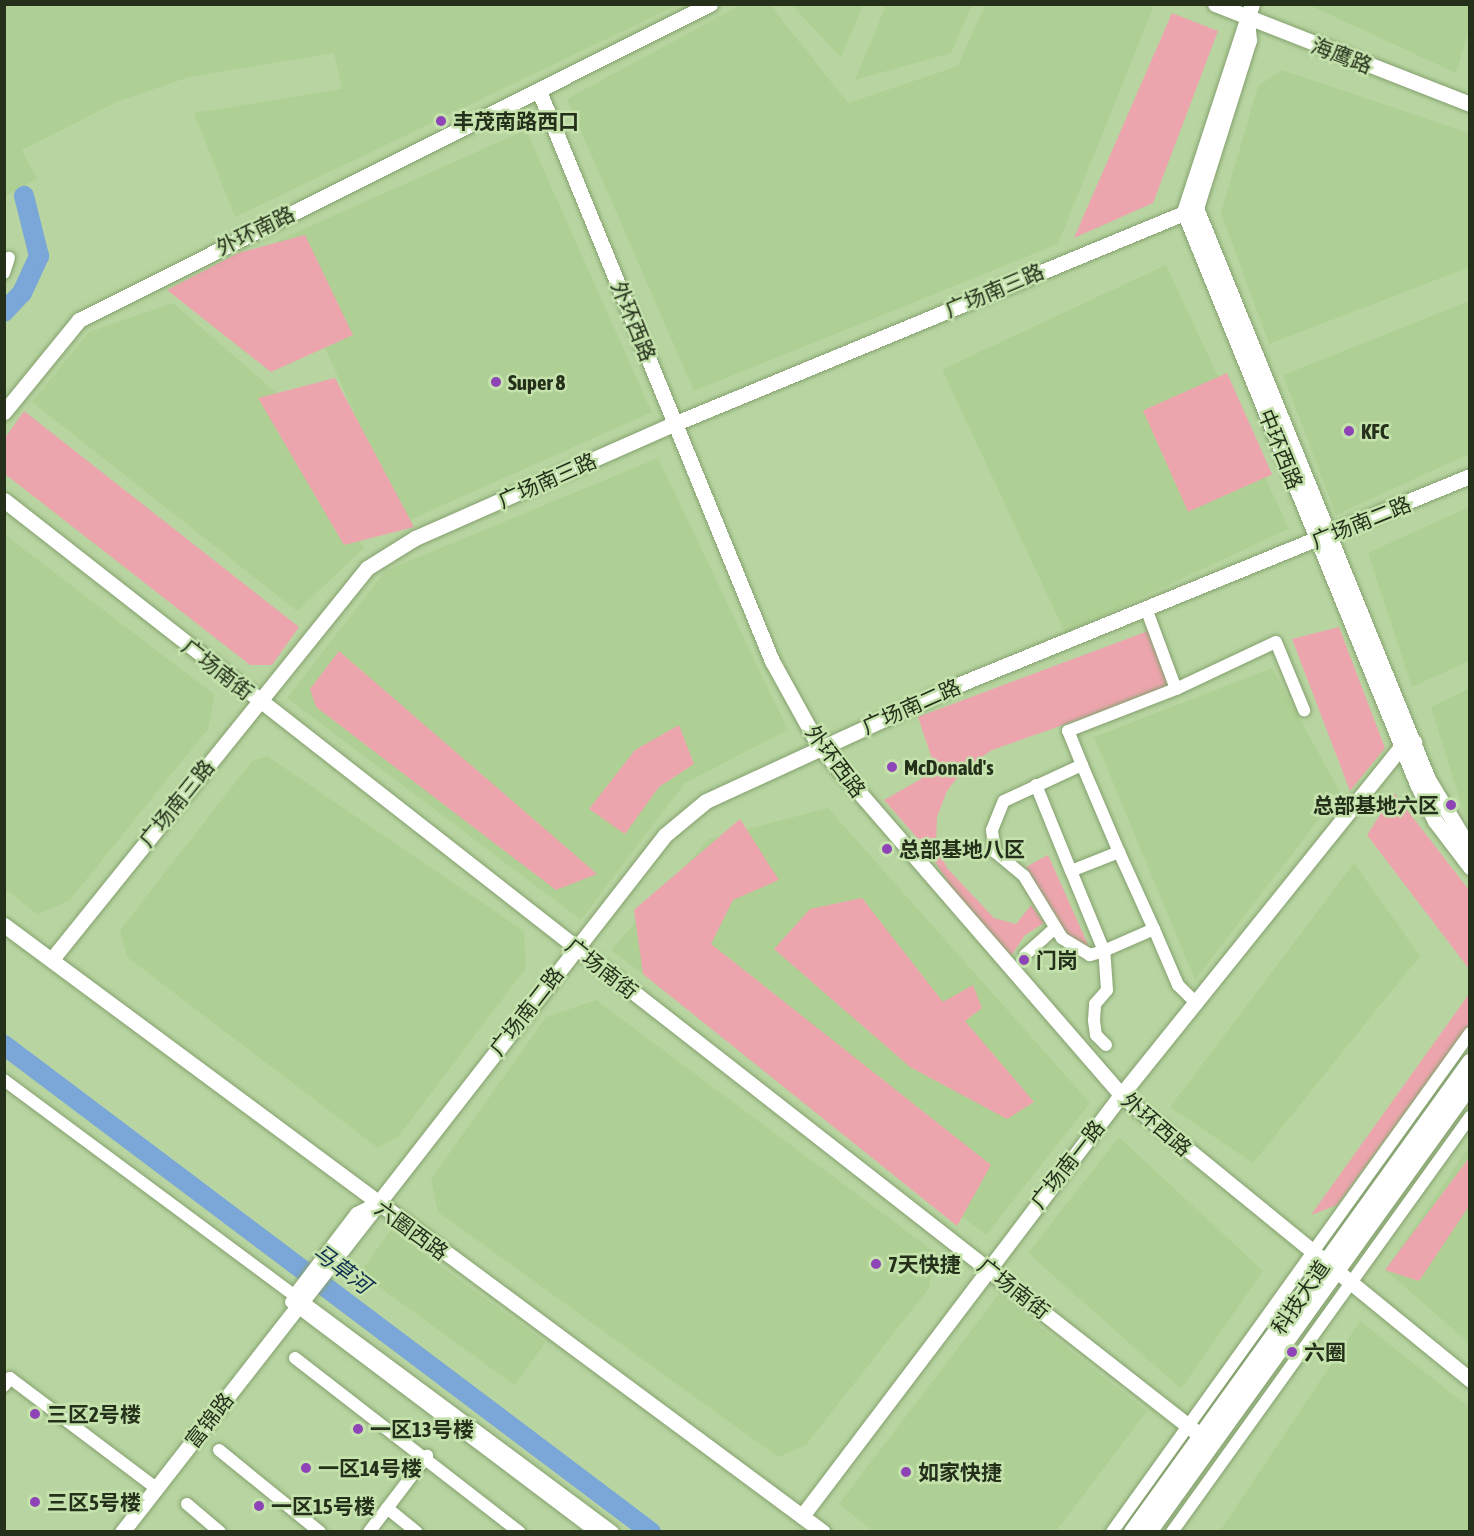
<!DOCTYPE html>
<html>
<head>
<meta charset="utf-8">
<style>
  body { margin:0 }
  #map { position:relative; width:1474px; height:1536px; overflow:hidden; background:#b8d5a1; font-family:"Asap Condensed","Noto Sans SC",sans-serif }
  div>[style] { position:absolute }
  .built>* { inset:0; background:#afd094; transform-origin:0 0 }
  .green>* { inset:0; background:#eca5ad; transform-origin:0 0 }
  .river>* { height:20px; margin:-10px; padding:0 10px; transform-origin:10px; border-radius:10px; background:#7aa6d8 }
  .roads { filter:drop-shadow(0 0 2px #84a06e) drop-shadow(0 0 2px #84a06e) }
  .minor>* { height:12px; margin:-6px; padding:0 6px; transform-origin:6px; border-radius:6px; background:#fff }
  .tertiary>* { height:15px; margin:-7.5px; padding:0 7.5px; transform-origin:7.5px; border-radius:7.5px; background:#fff }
  .secondary>* { height:16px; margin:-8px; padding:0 8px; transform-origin:8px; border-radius:8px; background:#fff }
  .dots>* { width:16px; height:16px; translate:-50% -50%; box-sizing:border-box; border:3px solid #c5e2ad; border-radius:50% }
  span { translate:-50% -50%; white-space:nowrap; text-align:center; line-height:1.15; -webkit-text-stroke:5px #c5e2ad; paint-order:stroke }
  .street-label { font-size:21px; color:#25301b }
  .poi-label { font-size:21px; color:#25301b; font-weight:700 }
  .left { translate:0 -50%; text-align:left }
  .right { translate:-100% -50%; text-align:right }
  .water-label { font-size:22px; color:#0f2f50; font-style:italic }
  .frame { position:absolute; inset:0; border:6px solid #25301b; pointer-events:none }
</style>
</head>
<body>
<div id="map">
  <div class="built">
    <div style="clip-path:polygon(5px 4px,678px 4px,678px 5px,235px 217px,194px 113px,342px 89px,334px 53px,189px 77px,119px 101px,22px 150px,37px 179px,5px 196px)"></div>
    <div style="clip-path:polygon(740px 5px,770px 5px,848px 103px,958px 66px,985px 5px,1154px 5px,1058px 244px,694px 391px,567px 99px)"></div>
    <div style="clip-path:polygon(792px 5px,863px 5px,841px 58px)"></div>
    <div style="clip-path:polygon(886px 5px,886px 4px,972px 5px,951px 53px,855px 80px)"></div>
    <div style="clip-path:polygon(1309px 5px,1469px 5px,1469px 29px,1456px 73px)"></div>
    <div style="clip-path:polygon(1282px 70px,1469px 133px,1470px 267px,1269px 344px,1221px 213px,1258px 86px)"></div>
    <div style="left:526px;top:130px;width:309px;height:272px;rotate:66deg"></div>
    <div style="left:1166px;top:265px;width:291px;height:247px;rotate:65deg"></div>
    <div style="clip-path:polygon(1469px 301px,1469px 454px,1336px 515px,1283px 375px)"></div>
    <div style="clip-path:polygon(173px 303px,278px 394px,364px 548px,297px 611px,32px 402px,89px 332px)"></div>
    <div style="clip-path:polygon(658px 458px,788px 730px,685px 783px,581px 920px,287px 698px,385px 571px)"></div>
    <div style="clip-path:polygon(1469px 507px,1469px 661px,1412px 687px,1368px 553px)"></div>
    <div style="clip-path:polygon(4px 534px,215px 695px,208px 729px,69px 901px,37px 914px,5px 889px)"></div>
    <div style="clip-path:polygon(1272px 668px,1340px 792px,1195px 980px,1094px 737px)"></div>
    <div style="clip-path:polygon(1469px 689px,1469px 829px,1431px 707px)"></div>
    <div style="clip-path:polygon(267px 756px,524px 931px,526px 968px,398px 1137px,378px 1148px,127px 957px,120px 930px,252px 761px)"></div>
    <div style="clip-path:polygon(828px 808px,1090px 1103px,986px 1235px,611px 950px,709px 839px)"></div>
    <div style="clip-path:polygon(1354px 863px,1420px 956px,1253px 1163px,1170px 1107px)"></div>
    <div style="clip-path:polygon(596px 1000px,936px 1253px,929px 1288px,806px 1445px,778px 1457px,438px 1212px,431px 1179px,546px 1017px)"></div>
    <div style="clip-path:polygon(1119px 1137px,1263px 1271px,1181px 1389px,1028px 1253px)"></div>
    <div style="clip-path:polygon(1469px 1147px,1469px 1343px,1385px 1270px)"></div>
    <div style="left:391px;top:1230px;width:191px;height:53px;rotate:36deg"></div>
    <div style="clip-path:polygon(999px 1294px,1147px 1411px,1056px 1531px,873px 1531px,839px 1504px)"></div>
    <div style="clip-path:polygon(1360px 1321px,1469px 1407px,1469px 1531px,1220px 1531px)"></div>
  </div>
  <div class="green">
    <div style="clip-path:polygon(1172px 13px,1218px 31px,1153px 203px,1074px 238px)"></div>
    <div style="clip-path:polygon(305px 235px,353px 335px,271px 372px,167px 290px,238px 253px)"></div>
    <div style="left:1227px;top:373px;width:111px;height:92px;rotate:66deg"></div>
    <div style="clip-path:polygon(335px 378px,414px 527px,344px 545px,258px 398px)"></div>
    <div style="clip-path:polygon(24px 411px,299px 627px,272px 665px,250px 665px,5px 474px,5px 438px)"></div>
    <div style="clip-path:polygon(1339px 627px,1385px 748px,1350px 791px,1292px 639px)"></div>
    <div style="clip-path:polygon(1148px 631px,1169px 688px,992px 750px,964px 769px,947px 791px,937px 817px,936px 844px,947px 868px,994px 918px,1016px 924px,1031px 905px,1044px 923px,1025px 935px,1011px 956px,963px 906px,927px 849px,884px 800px,921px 779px,932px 759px,918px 717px)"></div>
    <div style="clip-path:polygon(339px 651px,597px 874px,556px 890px,316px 707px,310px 689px)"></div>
    <div style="clip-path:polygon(679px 725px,694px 764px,659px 787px,625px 834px,589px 809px,635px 750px)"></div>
    <div style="clip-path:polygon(1394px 793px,1469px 890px,1469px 969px,1367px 835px)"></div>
    <div style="clip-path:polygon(740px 819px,779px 880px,733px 900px,711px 944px,991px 1165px,957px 1226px,643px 974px,634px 910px)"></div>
    <div style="clip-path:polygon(1048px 855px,1090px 949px,1067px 936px,1026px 867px)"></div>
    <div style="clip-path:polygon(862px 898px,943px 1002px,973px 985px,982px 1008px,965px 1021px,1034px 1102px,1007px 1119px,910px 1067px,774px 949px,810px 909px)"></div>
    <div style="clip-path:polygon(1469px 994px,1469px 1025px,1337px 1205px,1311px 1215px)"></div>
    <div style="clip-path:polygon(1469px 1158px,1469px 1206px,1419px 1281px,1385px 1270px)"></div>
  </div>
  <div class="river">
    <div style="left:4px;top:312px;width:26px;rotate:-47deg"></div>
    <div style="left:22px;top:293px;width:41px;rotate:-65.3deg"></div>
    <div style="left:39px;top:256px;width:62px;rotate:-104deg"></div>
    <div style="left:4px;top:1045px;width:810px;rotate:36.97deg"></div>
  </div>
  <div class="roads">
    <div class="minor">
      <div style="left:4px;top:273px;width:16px;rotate:-72deg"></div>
      <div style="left:1176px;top:689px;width:110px;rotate:-25.2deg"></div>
      <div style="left:1276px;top:642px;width:74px;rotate:67.6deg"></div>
      <div style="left:1082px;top:765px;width:37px;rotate:-112deg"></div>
      <div style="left:1068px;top:731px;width:116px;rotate:-21.3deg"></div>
      <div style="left:1176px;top:689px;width:83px;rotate:-110.4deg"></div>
      <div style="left:1036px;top:785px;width:93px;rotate:67.9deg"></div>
      <div style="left:1071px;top:871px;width:52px;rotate:-21.6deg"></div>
      <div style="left:1119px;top:852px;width:85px;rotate:65.6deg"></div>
      <div style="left:1154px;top:929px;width:55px;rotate:156.3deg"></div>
      <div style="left:1104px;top:951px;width:87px;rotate:-112.4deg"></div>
      <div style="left:1154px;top:929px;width:61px;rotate:66.8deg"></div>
      <div style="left:1178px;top:985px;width:27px;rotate:45deg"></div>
      <div style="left:1025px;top:955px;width:39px;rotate:-42deg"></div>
      <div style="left:1106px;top:1045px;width:14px;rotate:-135deg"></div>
      <div style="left:1096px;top:1035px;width:15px;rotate:-98deg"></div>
      <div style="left:1094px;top:1020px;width:16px;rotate:-86deg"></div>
      <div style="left:1095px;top:1004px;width:18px;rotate:-49deg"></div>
      <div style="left:1107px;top:990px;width:39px;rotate:-94deg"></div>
      <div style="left:1104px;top:951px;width:15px;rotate:164deg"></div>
      <div style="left:1090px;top:955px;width:33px;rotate:-149deg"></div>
      <div style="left:1062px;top:938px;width:73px;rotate:-121.5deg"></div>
      <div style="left:1024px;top:876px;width:38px;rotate:-140deg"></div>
      <div style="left:995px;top:852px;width:22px;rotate:-98deg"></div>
      <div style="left:992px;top:830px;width:31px;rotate:-68deg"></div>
      <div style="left:1004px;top:801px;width:86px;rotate:-24.8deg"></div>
      <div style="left:1082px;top:765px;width:95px;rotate:67deg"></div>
      <div style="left:4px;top:1080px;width:758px;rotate:36.58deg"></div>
      <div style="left:291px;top:1302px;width:382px;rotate:37deg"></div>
      <div style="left:295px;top:1358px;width:284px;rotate:37.8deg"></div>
      <div style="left:4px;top:1386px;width:10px;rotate:-53deg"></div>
      <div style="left:10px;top:1378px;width:183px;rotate:37deg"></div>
      <div style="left:219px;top:1450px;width:130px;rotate:39.1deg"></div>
      <div style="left:187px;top:1504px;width:43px;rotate:40.3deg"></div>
      <div style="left:387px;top:1508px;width:38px;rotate:39deg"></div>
      <div style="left:369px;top:1532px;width:96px;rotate:-52.7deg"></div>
      <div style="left:1112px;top:1532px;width:614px;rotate:-54.34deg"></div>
      <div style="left:1172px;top:1532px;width:511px;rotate:-54.32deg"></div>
    </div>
    <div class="tertiary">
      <div style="left:1215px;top:4px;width:274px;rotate:21.4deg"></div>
      <div style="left:1252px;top:4px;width:219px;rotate:108.1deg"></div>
      <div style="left:1184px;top:212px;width:618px;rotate:67.84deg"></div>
      <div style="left:1417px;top:784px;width:41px;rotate:64.1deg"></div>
      <div style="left:1435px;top:821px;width:58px;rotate:52.7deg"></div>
      <div style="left:1247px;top:18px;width:22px;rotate:85deg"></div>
      <div style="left:1249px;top:40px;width:176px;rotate:107.5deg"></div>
      <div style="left:1196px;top:208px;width:616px;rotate:67.89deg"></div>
      <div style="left:1428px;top:779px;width:82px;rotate:59deg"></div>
      <div style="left:539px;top:91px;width:616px;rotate:67.77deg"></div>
      <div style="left:772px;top:661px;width:97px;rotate:61.1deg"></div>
      <div style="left:819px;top:746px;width:462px;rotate:49.1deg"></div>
      <div style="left:1121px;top:1095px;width:451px;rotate:39.2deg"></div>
      <div style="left:4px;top:412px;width:119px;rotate:-50.8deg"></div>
      <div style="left:79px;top:320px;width:706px;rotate:-26.6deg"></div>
      <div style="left:4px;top:500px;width:1518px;rotate:38.02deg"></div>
      <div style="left:4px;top:925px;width:1019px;rotate:36.54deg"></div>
      <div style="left:52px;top:959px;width:502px;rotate:-51.14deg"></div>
      <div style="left:367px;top:568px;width:57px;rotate:-32deg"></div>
      <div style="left:415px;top:538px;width:285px;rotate:-23.8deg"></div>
      <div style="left:676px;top:423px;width:563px;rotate:-22.46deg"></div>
      <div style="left:295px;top:1308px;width:18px;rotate:-77deg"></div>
      <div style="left:299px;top:1290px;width:96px;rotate:-52.7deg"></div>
      <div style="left:357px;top:1214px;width:22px;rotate:-27deg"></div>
      <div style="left:802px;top:1516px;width:528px;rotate:-52.85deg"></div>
      <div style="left:1121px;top:1095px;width:448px;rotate:-51.2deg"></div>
      <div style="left:1402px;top:746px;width:13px;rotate:-18deg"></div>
      <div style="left:122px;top:1532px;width:884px;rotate:-52.08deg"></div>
      <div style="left:665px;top:835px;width:53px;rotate:-39.7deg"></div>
      <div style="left:706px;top:801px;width:280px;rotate:-24.7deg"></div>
      <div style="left:960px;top:684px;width:551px;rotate:-22.19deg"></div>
    </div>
    <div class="secondary">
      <div style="left:1132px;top:1532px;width:579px;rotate:-54.28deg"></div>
      <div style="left:1149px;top:1532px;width:550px;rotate:-54.26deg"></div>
    </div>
  </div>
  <div class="dots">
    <div style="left:441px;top:121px;background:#8e44b6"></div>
    <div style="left:496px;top:382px;background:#8e44b6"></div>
    <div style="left:1349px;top:431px;background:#8e44b6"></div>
    <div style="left:892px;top:767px;background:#8e44b6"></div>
    <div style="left:1451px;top:805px;background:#8e44b6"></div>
    <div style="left:887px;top:849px;background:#8e44b6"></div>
    <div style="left:1024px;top:960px;background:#8e44b6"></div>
    <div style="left:876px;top:1264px;background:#8e44b6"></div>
    <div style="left:1292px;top:1352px;background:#8e44b6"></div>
    <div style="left:35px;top:1414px;background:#8e44b6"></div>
    <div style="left:358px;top:1429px;background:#8e44b6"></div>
    <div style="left:306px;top:1468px;background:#8e44b6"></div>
    <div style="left:906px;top:1472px;background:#8e44b6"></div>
    <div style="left:35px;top:1502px;background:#8e44b6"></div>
    <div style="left:259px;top:1506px;background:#8e44b6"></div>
  </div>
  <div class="street-label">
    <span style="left:1342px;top:55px;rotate:21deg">海鹰路</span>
    <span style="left:255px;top:230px;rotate:-26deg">外环南路</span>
    <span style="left:994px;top:290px;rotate:-23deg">广场南三路</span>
    <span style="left:634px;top:321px;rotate:68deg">外环西路</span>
    <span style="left:1281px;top:449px;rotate:68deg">中环西路</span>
    <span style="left:547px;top:480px;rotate:-24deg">广场南三路</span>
    <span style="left:1361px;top:522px;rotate:-22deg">广场南二路</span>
    <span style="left:218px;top:669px;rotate:38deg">广场南街</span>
    <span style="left:911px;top:706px;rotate:-24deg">广场南二路</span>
    <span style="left:836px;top:761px;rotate:53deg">外环西路</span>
    <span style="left:176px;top:803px;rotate:-51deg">广场南三路</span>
    <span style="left:602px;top:968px;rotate:38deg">广场南街</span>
    <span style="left:526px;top:1011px;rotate:-52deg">广场南二路</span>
    <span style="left:1157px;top:1124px;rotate:41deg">外环西路</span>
    <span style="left:1067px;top:1164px;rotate:-52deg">广场南一路</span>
    <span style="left:412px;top:1230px;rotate:36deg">六圈西路</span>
    <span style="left:1014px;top:1288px;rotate:38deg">广场南街</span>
    <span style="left:1300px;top:1297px;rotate:-55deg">科技大道</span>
    <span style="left:209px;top:1420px;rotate:-52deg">富锦路</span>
  </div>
  <div class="poi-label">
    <span class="left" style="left:453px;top:121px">丰茂南路西口</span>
    <span class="left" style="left:508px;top:382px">Super 8</span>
    <span class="left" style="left:1361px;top:431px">KFC</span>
    <span class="left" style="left:904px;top:767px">McDonald's</span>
    <span class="right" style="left:1439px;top:805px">总部基地六区</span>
    <span class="left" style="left:899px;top:849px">总部基地八区</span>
    <span class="left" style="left:1036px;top:960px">门岗</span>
    <span class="left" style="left:888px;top:1264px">7天快捷</span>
    <span class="left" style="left:1304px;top:1352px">六圈</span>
    <span class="left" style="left:47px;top:1414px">三区2号楼</span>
    <span class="left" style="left:370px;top:1429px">一区13号楼</span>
    <span class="left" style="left:318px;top:1468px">一区14号楼</span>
    <span class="left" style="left:918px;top:1472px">如家快捷</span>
    <span class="left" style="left:47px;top:1502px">三区5号楼</span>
    <span class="left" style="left:271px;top:1506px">一区15号楼</span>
  </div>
  <div class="water-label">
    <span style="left:342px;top:1269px;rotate:37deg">马草河</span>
  </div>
  <div class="frame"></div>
</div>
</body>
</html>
